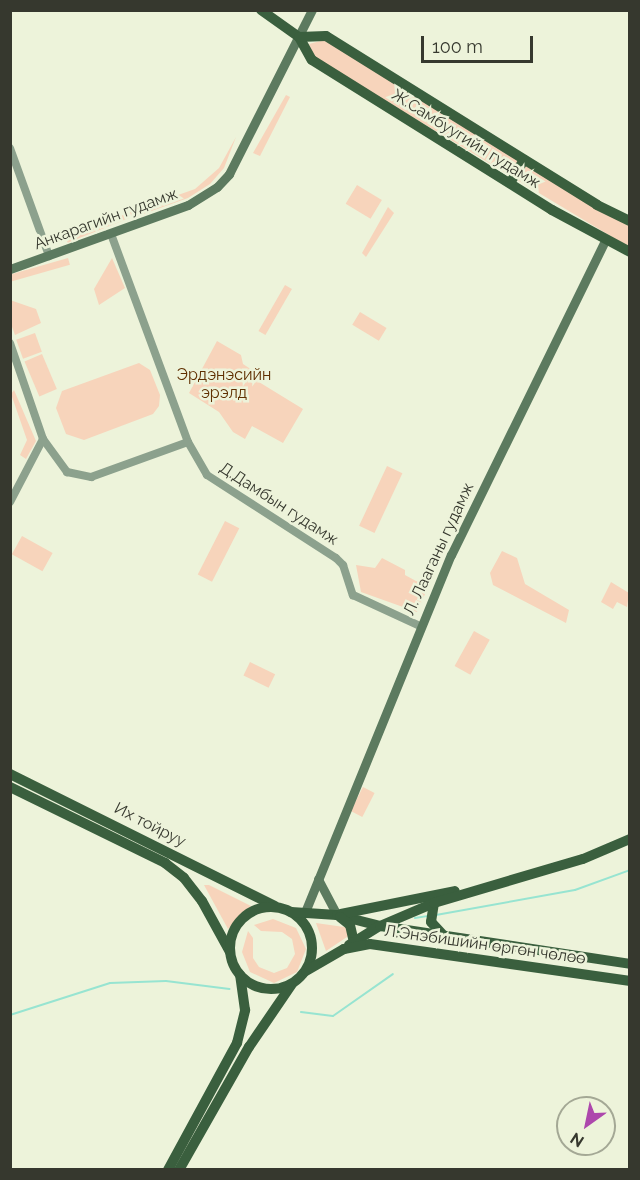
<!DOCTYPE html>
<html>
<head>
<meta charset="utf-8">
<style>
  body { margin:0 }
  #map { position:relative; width:640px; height:1180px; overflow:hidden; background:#edf3da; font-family:Raleway,sans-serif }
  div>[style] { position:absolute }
  .green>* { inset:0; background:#f7d4bb; transform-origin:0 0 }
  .stream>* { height:2px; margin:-1px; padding:0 1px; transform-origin:1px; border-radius:1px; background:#97e4d1 }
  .tertiary>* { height:8px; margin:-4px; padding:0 4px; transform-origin:4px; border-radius:4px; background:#8ca18d }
  .secondary>* { height:9px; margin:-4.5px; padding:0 4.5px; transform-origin:4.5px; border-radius:4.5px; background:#5c7a5f }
  .primary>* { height:10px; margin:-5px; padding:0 5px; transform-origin:5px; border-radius:5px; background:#3a5f3e }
  .primary>.ring { margin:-5px; padding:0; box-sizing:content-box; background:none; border:10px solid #3a5f3e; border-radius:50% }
  span { translate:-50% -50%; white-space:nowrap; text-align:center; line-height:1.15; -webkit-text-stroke:5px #edf3da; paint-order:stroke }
  .street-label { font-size:16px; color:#36382e }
  .park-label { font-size:16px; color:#5f2f00 }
  .frame { position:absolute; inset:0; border:12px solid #36382e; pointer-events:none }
  .north { position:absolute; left:556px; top:1096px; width:60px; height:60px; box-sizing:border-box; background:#edf3da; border:2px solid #a4a895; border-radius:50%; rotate:213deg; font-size:16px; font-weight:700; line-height:24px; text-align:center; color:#36382e }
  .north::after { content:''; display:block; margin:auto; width:21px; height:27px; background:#ad47ac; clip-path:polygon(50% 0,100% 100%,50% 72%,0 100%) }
  .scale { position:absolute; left:421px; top:36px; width:112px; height:27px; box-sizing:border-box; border:3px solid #36382e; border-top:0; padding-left:8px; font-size:18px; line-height:21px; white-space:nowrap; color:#36382e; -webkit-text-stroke:4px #edf3da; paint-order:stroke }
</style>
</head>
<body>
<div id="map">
  <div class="green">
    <div style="clip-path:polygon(324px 40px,629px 226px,629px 247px,314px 58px,309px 44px)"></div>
    <div style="clip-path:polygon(286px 95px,290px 97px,260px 156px,253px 153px)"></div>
    <div style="clip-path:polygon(236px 137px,224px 168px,210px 184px,188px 198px,132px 218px,130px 212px,195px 189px,219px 168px)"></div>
    <div style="left:357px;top:185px;width:29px;height:22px;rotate:31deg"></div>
    <div style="clip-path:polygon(388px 207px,394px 213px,366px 257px,362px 253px)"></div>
    <div style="left:128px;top:213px;width:5px;height:67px;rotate:68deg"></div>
    <div style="left:68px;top:258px;width:7px;height:61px;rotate:74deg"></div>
    <div style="clip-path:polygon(112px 258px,125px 288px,99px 305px,94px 289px)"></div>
    <div style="left:285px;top:285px;width:8px;height:53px;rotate:30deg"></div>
    <div style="clip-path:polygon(10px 300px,36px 309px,41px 323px,15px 335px,11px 324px)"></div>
    <div style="left:360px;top:312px;width:31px;height:15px;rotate:31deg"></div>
    <div style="left:35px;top:333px;width:20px;height:20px;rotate:70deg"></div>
    <div style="clip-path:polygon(217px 341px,241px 355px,243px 364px,252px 370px,249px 376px,303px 409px,283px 443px,252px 426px,245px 439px,233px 432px,219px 412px,189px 393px)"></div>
    <div style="left:42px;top:354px;width:38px;height:19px;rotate:67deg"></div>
    <div style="clip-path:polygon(139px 363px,150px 370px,160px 395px,159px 406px,153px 414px,84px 440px,66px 434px,56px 408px,62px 391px)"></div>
    <div style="clip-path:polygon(14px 390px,36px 441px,26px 459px,20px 455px,27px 440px,11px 394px)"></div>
    <div style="left:387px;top:466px;width:17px;height:66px;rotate:25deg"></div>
    <div style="left:225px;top:521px;width:16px;height:60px;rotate:27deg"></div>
    <div style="left:22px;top:536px;width:35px;height:21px;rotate:29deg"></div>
    <div style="clip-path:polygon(502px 551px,517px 558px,525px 584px,569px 610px,566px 623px,493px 585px,490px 573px)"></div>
    <div style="clip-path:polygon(382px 558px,405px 570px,405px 575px,416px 581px,430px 583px,417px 612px,361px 592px,356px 565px,375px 568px)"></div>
    <div style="clip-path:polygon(611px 582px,629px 593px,627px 607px,617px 602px,613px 609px,601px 602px)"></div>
    <div style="left:474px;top:631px;width:18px;height:40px;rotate:29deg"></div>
    <div style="left:250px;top:662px;width:28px;height:15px;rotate:26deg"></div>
    <div style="left:363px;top:787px;width:13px;height:27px;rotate:27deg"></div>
    <div style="clip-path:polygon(204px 885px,209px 885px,251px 906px,228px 929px)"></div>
    <div style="clip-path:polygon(273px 919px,296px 928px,306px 949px,297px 972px,274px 983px,250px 972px,242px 952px,248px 931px,253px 938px,253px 958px,259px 967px,274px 973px,287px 968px,295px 954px,292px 939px,282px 932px,261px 931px,254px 925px)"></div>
    <div style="clip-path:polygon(316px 923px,351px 928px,350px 935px,326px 951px)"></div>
  </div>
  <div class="stream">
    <div style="left:436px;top:915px;width:141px;rotate:-10.2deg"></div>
    <div style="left:575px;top:890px;width:59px;rotate:-20deg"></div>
    <div style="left:415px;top:918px;width:12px;rotate:-9deg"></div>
    <div style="left:301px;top:1012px;width:32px;rotate:7deg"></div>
    <div style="left:333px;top:1016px;width:73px;rotate:-35deg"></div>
    <div style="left:10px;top:1015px;width:105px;rotate:-17.7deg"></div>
    <div style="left:110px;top:983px;width:56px;rotate:-2deg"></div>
    <div style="left:166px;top:981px;width:64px;rotate:7.1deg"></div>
  </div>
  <div class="tertiary">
    <div style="left:10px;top:148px;width:115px;rotate:70.1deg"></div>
    <div style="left:111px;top:234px;width:222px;rotate:69.7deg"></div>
    <div style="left:188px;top:442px;width:38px;rotate:60deg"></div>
    <div style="left:207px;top:475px;width:153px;rotate:32.8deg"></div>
    <div style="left:336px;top:558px;width:10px;rotate:45deg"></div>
    <div style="left:343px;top:565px;width:32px;rotate:72deg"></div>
    <div style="left:353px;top:595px;width:74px;rotate:24.8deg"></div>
    <div style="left:10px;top:343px;width:102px;rotate:71deg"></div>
    <div style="left:43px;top:439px;width:71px;rotate:117.6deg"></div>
    <div style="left:43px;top:439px;width:41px;rotate:54deg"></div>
    <div style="left:67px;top:472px;width:25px;rotate:12deg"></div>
    <div style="left:91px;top:477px;width:103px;rotate:-19.8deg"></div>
  </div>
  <div class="secondary">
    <div style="left:10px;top:269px;width:189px;rotate:-19.8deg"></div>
    <div style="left:188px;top:205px;width:34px;rotate:-32deg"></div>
    <div style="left:217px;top:187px;width:18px;rotate:-47deg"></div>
    <div style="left:229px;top:174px;width:184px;rotate:-63.2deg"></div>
    <div style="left:318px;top:879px;width:41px;rotate:62.2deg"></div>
    <div style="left:305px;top:912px;width:386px;rotate:-67.8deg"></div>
    <div style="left:451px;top:555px;width:351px;rotate:-63.9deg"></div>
  </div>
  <div class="primary">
    <div style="left:261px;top:10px;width:47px;rotate:35.4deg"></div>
    <div style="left:299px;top:37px;width:26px;rotate:61deg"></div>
    <div style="left:312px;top:60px;width:283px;rotate:32deg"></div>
    <div style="left:552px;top:210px;width:89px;rotate:28.3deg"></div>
    <div style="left:299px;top:37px;width:27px;rotate:-2deg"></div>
    <div style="left:326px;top:36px;width:319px;rotate:31.9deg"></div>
    <div style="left:597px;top:205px;width:37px;rotate:26deg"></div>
    <div style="left:510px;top:183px;width:27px;rotate:-59deg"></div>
    <div style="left:10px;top:774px;width:296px;rotate:26.5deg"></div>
    <div style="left:10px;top:787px;width:173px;rotate:26.1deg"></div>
    <div style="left:165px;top:863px;width:24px;rotate:38deg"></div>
    <div style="left:184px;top:878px;width:29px;rotate:52deg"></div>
    <div style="left:202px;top:901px;width:58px;rotate:61.2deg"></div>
    <div style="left:434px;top:903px;width:19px;rotate:99deg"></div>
    <div style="left:431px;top:922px;width:16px;rotate:47deg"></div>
    <div class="ring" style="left:230px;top:907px;width:72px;height:72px"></div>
    <div style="left:291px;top:912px;width:46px;rotate:3.7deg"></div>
    <div style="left:337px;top:915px;width:44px;rotate:14.3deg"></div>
    <div style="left:380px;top:926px;width:253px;rotate:8.6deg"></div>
    <div style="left:341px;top:914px;width:116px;rotate:-11.4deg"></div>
    <div style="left:340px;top:917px;width:13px;rotate:39deg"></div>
    <div style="left:350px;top:925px;width:17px;rotate:77deg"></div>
    <div style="left:349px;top:945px;width:36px;rotate:-32deg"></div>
    <div style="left:380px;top:926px;width:59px;rotate:-23.1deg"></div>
    <div style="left:434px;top:903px;width:155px;rotate:-16.5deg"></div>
    <div style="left:583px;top:859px;width:51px;rotate:-23.1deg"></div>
    <div style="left:306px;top:971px;width:44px;rotate:-30.1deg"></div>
    <div style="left:344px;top:949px;width:26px;rotate:-11deg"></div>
    <div style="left:370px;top:944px;width:263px;rotate:8.1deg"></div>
    <div style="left:168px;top:1170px;width:145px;rotate:-61.5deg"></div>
    <div style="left:237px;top:1043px;width:34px;rotate:-76deg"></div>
    <div style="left:245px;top:1010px;width:35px;rotate:-98deg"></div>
    <div style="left:179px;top:1170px;width:142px;rotate:-60.4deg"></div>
    <div style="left:249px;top:1047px;width:76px;rotate:-55.7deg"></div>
  </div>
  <div class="street-label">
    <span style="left:466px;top:139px;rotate:32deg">Ж.Самбуугийн гудамж</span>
    <span style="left:106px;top:219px;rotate:-20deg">Анкарагийн гудамж</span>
    <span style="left:279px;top:504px;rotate:33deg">Д.Дамбын гудамж</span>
    <span style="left:439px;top:549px;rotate:-65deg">Л. Лааганы гудамж</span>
    <span style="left:150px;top:825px;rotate:27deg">Их тойруу</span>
    <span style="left:485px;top:945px;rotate:8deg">Л.Энэбишийн өргөн чөлөө</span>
  </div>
  <div class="park-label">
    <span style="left:224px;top:384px">Эрдэнэсийн<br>эрэлд</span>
  </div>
  <div class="frame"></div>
  <div class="north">N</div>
  <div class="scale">100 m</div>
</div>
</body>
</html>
